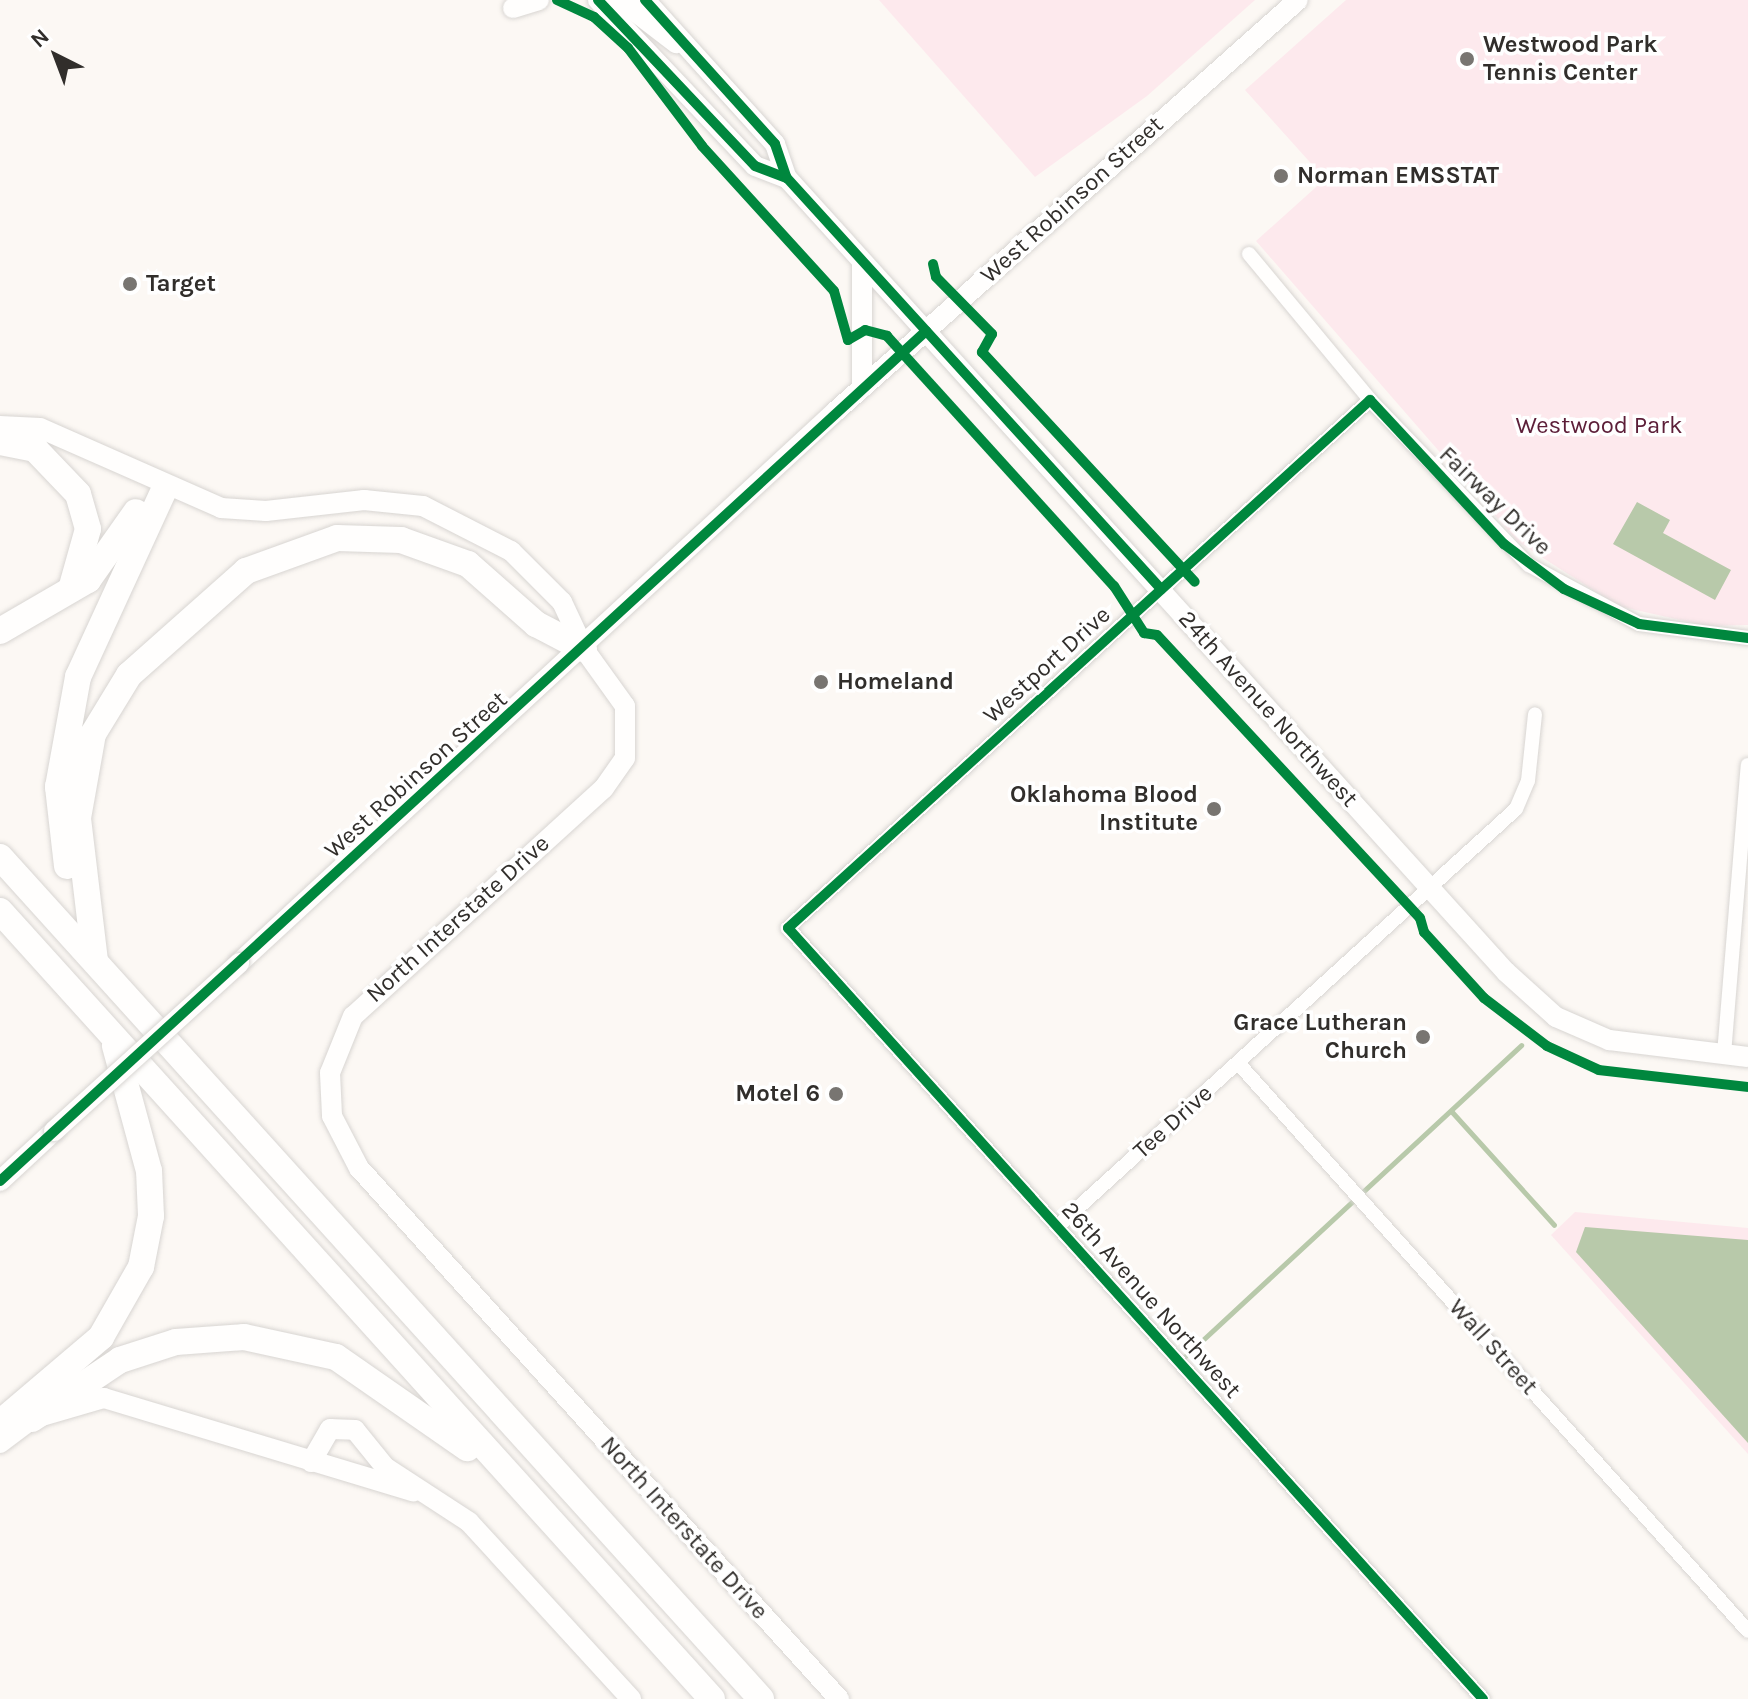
<!DOCTYPE html>
<html>
<head>
<meta charset="utf-8">
<style>
  body { margin:0 }
  #map { position:relative; width:1748px; height:1699px; overflow:hidden; background:#fcf8f4; font-family:Karla,sans-serif }
  div>[style] { position:absolute }
  .green>* { inset:0; background:#fde9ed }
  .water>* { inset:0; background:#b8c9aa }
  .stream>* { height:5px; margin:-2.5px; padding:0 2.5px; transform-origin:2.5px; border-radius:2.5px; background:#b8c9aa }
  .roads { filter:drop-shadow(0 0 2px #d8d5d2) drop-shadow(0 0 2px #d8d5d2) }
  .minor>* { height:14px; margin:-7px; padding:0 7px; transform-origin:7px; border-radius:7px; background:#fffefd }
  .secondary>* { height:20px; margin:-10px; padding:0 10px; transform-origin:10px; border-radius:10px; background:#fffefd }
  .motorway>* { height:26px; margin:-13px; padding:0 13px; transform-origin:13px; border-radius:13px; background:#fffefd }
  .bridges { filter:drop-shadow(0 0 2px #d8d5d2) drop-shadow(0 0 2px #d8d5d2) }
  .secondary-bridge>* { height:20px; margin:-10px; padding:0 10px; transform-origin:10px; border-radius:10px; background:#fffefd }
  .cycleway>* { height:10px; margin:-5px; padding:0 5px; transform-origin:5px; border-radius:5px; background:#00873e }
  .dots>* { width:22px; height:22px; translate:-50% -50%; box-sizing:border-box; border:4px solid #fff; border-radius:50% }
  span { translate:-50% -50%; white-space:nowrap; text-align:center; line-height:1.15; -webkit-text-stroke:7px #fff; paint-order:stroke }
  .poi-label { font-size:24px; color:#312e2b; font-weight:700 }
  .left { translate:0 -50%; text-align:left }
  .right { translate:-100% -50%; text-align:right }
  .street-label { font-size:24px; color:#312e2b }
  .park-label { font-size:24px; color:#5c1e38 }
  .north { position:absolute; left:16px; top:16px; width:80px; height:80px; -webkit-text-stroke:6px #fff; paint-order:stroke; rotate:318deg; font-size:22px; font-weight:700; line-height:32px; text-align:center; color:#312e2b }
  .north::after { content:''; display:block; margin:auto; width:28px; height:36px; background:#312e2b; clip-path:polygon(50% 0,100% 100%,50% 72%,0 100%) }
</style>
</head>
<body>
<div id="map">
  <div class="green">
    <div style="clip-path:polygon(879px 0,1255px 0,1147px 96px,1035px 177px)"></div>
    <div style="clip-path:polygon(1346px 0,1748px 0,1748px 625px,1707px 626px,1618px 606px,1518px 542px,1256px 241px,1325px 179px,1245px 90px)"></div>
    <div style="clip-path:polygon(1575px 1212px,1748px 1228px,1748px 1454px,1551px 1235px)"></div>
  </div>
  <div class="water">
    <div style="clip-path:polygon(1637px 502px,1670px 520px,1663px 533px,1731px 570px,1715px 600px,1613px 544px)"></div>
    <div style="clip-path:polygon(1585px 1227px,1748px 1240px,1748px 1443px,1576px 1252px)"></div>
  </div>
  <div class="stream">
    <div style="left:1452px;top:1112px;width:152px;rotate:47.9deg"></div>
    <div style="left:1180px;top:1361px;width:465px;rotate:-42.8deg"></div>
  </div>
  <div class="roads">
    <div class="minor">
      <div style="left:1249px;top:254px;width:190px;rotate:50.3deg"></div>
      <div style="left:1370px;top:400px;width:229px;rotate:46.1deg"></div>
      <div style="left:1529px;top:565px;width:125px;rotate:28.2deg"></div>
      <div style="left:1639px;top:624px;width:110px;rotate:7.3deg"></div>
      <div style="left:1370px;top:400px;width:786px;rotate:137.79deg"></div>
      <div style="left:788px;top:928px;width:1038px;rotate:47.97deg"></div>
      <div style="left:1724px;top:1054px;width:290px;rotate:-85.3deg"></div>
      <div style="left:1238px;top:1063px;width:763px;rotate:48.08deg"></div>
      <div style="left:1058px;top:1226px;width:619px;rotate:-42.32deg"></div>
      <div style="left:1516px;top:809px;width:30px;rotate:-67deg"></div>
      <div style="left:1528px;top:781px;width:67px;rotate:-84deg"></div>
    </div>
    <div class="secondary">
      <div style="left:598px;top:0;width:228px;rotate:46.6deg"></div>
      <div style="left:755px;top:166px;width:34px;rotate:21deg"></div>
      <div style="left:620px;top:0;width:71px;rotate:37.5deg"></div>
      <div style="left:645px;top:0;width:194px;rotate:47.9deg"></div>
      <div style="left:775px;top:144px;width:36px;rotate:71deg"></div>
      <div style="left:787px;top:178px;width:1071px;rotate:47.84deg"></div>
      <div style="left:1506px;top:972px;width:67px;rotate:42deg"></div>
      <div style="left:1556px;top:1017px;width:58px;rotate:23.5deg"></div>
      <div style="left:1609px;top:1040px;width:140px;rotate:7deg"></div>
      <div style="left:513px;top:8px;width:27px;rotate:-17deg"></div>
      <div style="left:862px;top:388px;width:126px;rotate:-90deg"></div>
      <div style="left:0;top:426px;width:40px;rotate:2.9deg"></div>
      <div style="left:40px;top:428px;width:198px;rotate:23.8deg"></div>
      <div style="left:221px;top:508px;width:45px;rotate:3.8deg"></div>
      <div style="left:266px;top:511px;width:99px;rotate:-6.4deg"></div>
      <div style="left:364px;top:500px;width:59px;rotate:5.8deg"></div>
      <div style="left:423px;top:506px;width:99px;rotate:27.1deg"></div>
      <div style="left:511px;top:551px;width:72px;rotate:45deg"></div>
      <div style="left:562px;top:602px;width:52px;rotate:64.9deg"></div>
      <div style="left:584px;top:649px;width:70px;rotate:54.3deg"></div>
      <div style="left:625px;top:706px;width:52px;rotate:90deg"></div>
      <div style="left:625px;top:758px;width:37px;rotate:125deg"></div>
      <div style="left:604px;top:788px;width:339px;rotate:137.7deg"></div>
      <div style="left:353px;top:1016px;width:61px;rotate:112deg"></div>
      <div style="left:330px;top:1073px;width:43px;rotate:87.3deg"></div>
      <div style="left:332px;top:1116px;width:59px;rotate:62.6deg"></div>
      <div style="left:359px;top:1168px;width:716px;rotate:47.89deg"></div>
      <div style="left:239px;top:963px;width:813px;rotate:-42.76deg"></div>
      <div style="left:836px;top:411px;width:618px;rotate:-41.66deg"></div>
      <div style="left:0;top:1181px;width:74px;rotate:-42.8deg"></div>
      <div style="left:0;top:1443px;width:40px;rotate:-37deg"></div>
      <div style="left:32px;top:1419px;width:75px;rotate:-16.3deg"></div>
      <div style="left:104px;top:1398px;width:323px;rotate:16.8deg"></div>
      <div style="left:311px;top:1462px;width:38px;rotate:-60deg"></div>
      <div style="left:330px;top:1429px;width:25px;rotate:2deg"></div>
      <div style="left:355px;top:1430px;width:48px;rotate:51deg"></div>
      <div style="left:385px;top:1467px;width:100px;rotate:33.2deg"></div>
      <div style="left:469px;top:1522px;width:240px;rotate:47.5deg"></div>
    </div>
    <div class="motorway">
      <div style="left:0;top:442px;width:36px;rotate:11deg"></div>
      <div style="left:35px;top:449px;width:62px;rotate:46.3deg"></div>
      <div style="left:78px;top:494px;width:36px;rotate:74deg"></div>
      <div style="left:88px;top:529px;width:59px;rotate:105.7deg"></div>
      <div style="left:0;top:631px;width:102px;rotate:-30.1deg"></div>
      <div style="left:88px;top:580px;width:83px;rotate:-54.8deg"></div>
      <div style="left:0;top:857px;width:1135px;rotate:47.89deg"></div>
      <div style="left:67px;top:866px;width:80px;rotate:-96.5deg"></div>
      <div style="left:58px;top:787px;width:112px;rotate:-79.7deg"></div>
      <div style="left:78px;top:677px;width:208px;rotate:-65.3deg"></div>
      <div style="left:0;top:911px;width:1062px;rotate:47.9deg"></div>
      <div style="left:95px;top:961px;width:144px;rotate:-96.8deg"></div>
      <div style="left:78px;top:818px;width:85px;rotate:-79.9deg"></div>
      <div style="left:93px;top:734px;width:69px;rotate:-58.6deg"></div>
      <div style="left:129px;top:675px;width:157px;rotate:-41.6deg"></div>
      <div style="left:246px;top:571px;width:97px;rotate:-19.9deg"></div>
      <div style="left:337px;top:538px;width:64px;rotate:1.8deg"></div>
      <div style="left:401px;top:540px;width:71px;rotate:19.7deg"></div>
      <div style="left:468px;top:564px;width:91px;rotate:41.4deg"></div>
      <div style="left:536px;top:624px;width:54px;rotate:27.5deg"></div>
      <div style="left:32px;top:1419px;width:106px;rotate:-33.8deg"></div>
      <div style="left:120px;top:1360px;width:59px;rotate:-17.8deg"></div>
      <div style="left:176px;top:1342px;width:68px;rotate:-4.2deg"></div>
      <div style="left:244px;top:1337px;width:94px;rotate:12.3deg"></div>
      <div style="left:336px;top:1357px;width:160px;rotate:34.8deg"></div>
      <div style="left:0;top:1423px;width:133px;rotate:-40.4deg"></div>
      <div style="left:101px;top:1337px;width:81px;rotate:-60.3deg"></div>
      <div style="left:141px;top:1267px;width:52px;rotate:-78.9deg"></div>
      <div style="left:151px;top:1216px;width:45px;rotate:-92.5deg"></div>
      <div style="left:149px;top:1171px;width:130px;rotate:-105.2deg"></div>
    </div>
  </div>
  <div class="bridges">
    <div class="secondary-bridge">
      <div style="left:54px;top:1131px;width:250px;rotate:-42.2deg"></div>
    </div>
  </div>
  <div class="cycleway">
    <div style="left:557px;top:0;width:41px;rotate:24.7deg"></div>
    <div style="left:594px;top:17px;width:46px;rotate:42.4deg"></div>
    <div style="left:628px;top:48px;width:123px;rotate:52.9deg"></div>
    <div style="left:702px;top:146px;width:196px;rotate:47.7deg"></div>
    <div style="left:834px;top:291px;width:51px;rotate:74.1deg"></div>
    <div style="left:848px;top:340px;width:20px;rotate:-30deg"></div>
    <div style="left:865px;top:330px;width:23px;rotate:15deg"></div>
    <div style="left:887px;top:336px;width:338px;rotate:47.8deg"></div>
    <div style="left:1114px;top:586px;width:56px;rotate:57.4deg"></div>
    <div style="left:1144px;top:633px;width:13px;rotate:9deg"></div>
    <div style="left:1157px;top:635px;width:386px;rotate:47.1deg"></div>
    <div style="left:1420px;top:918px;width:15px;rotate:74deg"></div>
    <div style="left:1424px;top:932px;width:89px;rotate:47.7deg"></div>
    <div style="left:1484px;top:998px;width:79px;rotate:37.3deg"></div>
    <div style="left:1547px;top:1046px;width:57px;rotate:24.8deg"></div>
    <div style="left:1599px;top:1070px;width:150px;rotate:6.5deg"></div>
    <div style="left:598px;top:0;width:228px;rotate:46.6deg"></div>
    <div style="left:755px;top:166px;width:34px;rotate:21deg"></div>
    <div style="left:645px;top:0;width:194px;rotate:47.9deg"></div>
    <div style="left:775px;top:144px;width:36px;rotate:71deg"></div>
    <div style="left:787px;top:178px;width:556px;rotate:47.7deg"></div>
    <div style="left:933px;top:264px;width:13px;rotate:77deg"></div>
    <div style="left:936px;top:277px;width:80px;rotate:45.5deg"></div>
    <div style="left:992px;top:334px;width:21px;rotate:119deg"></div>
    <div style="left:982px;top:352px;width:313px;rotate:47.2deg"></div>
    <div style="left:0;top:1181px;width:1257px;rotate:-42.55deg"></div>
    <div style="left:1483px;top:1699px;width:1038px;rotate:-132.03deg"></div>
    <div style="left:788px;top:928px;width:786px;rotate:-42.21deg"></div>
    <div style="left:1370px;top:400px;width:197px;rotate:47.1deg"></div>
    <div style="left:1504px;top:544px;width:75px;rotate:36.9deg"></div>
    <div style="left:1564px;top:589px;width:83px;rotate:25deg"></div>
    <div style="left:1639px;top:624px;width:110px;rotate:7.3deg"></div>
  </div>
  <div class="dots">
    <div style="left:1467px;top:59px;background:#787571"></div>
    <div style="left:1281px;top:176px;background:#787571"></div>
    <div style="left:130px;top:284px;background:#787571"></div>
    <div style="left:821px;top:682px;background:#787571"></div>
    <div style="left:1214px;top:809px;background:#787571"></div>
    <div style="left:1423px;top:1037px;background:#787571"></div>
    <div style="left:836px;top:1094px;background:#787571"></div>
  </div>
  <div class="poi-label">
    <span class="left" style="left:1483px;top:59px">Westwood Park<br>Tennis Center</span>
    <span class="left" style="left:1297px;top:176px">Norman EMSSTAT</span>
    <span class="left" style="left:146px;top:284px">Target</span>
    <span class="left" style="left:837px;top:682px">Homeland</span>
    <span class="right" style="left:1198px;top:809px">Oklahoma Blood<br>Institute</span>
    <span class="right" style="left:1407px;top:1037px">Grace Lutheran<br>Church</span>
    <span class="right" style="left:820px;top:1094px">Motel 6</span>
  </div>
  <div class="street-label">
    <span style="left:1072px;top:200px;rotate:-42deg">West Robinson Street</span>
    <span style="left:1495px;top:501px;rotate:44deg">Fairway Drive</span>
    <span style="left:1047px;top:665px;rotate:-42deg">Westport Drive</span>
    <span style="left:1268px;top:709px;rotate:48deg">24th Avenue Northwest</span>
    <span style="left:416px;top:775px;rotate:-42deg">West Robinson Street</span>
    <span style="left:458px;top:919px;rotate:-42deg">North Interstate Drive</span>
    <span style="left:1173px;top:1122px;rotate:-42deg">Tee Drive</span>
    <span style="left:1151px;top:1300px;rotate:48deg">26th Avenue Northwest</span>
    <span style="left:1493px;top:1347px;rotate:48deg">Wall Street</span>
    <span style="left:684px;top:1528px;rotate:48deg">North Interstate Drive</span>
  </div>
  <div class="park-label">
    <span style="left:1599px;top:426px">Westwood Park</span>
  </div>
  <div class="north">N</div>
</div>
</body>
</html>
